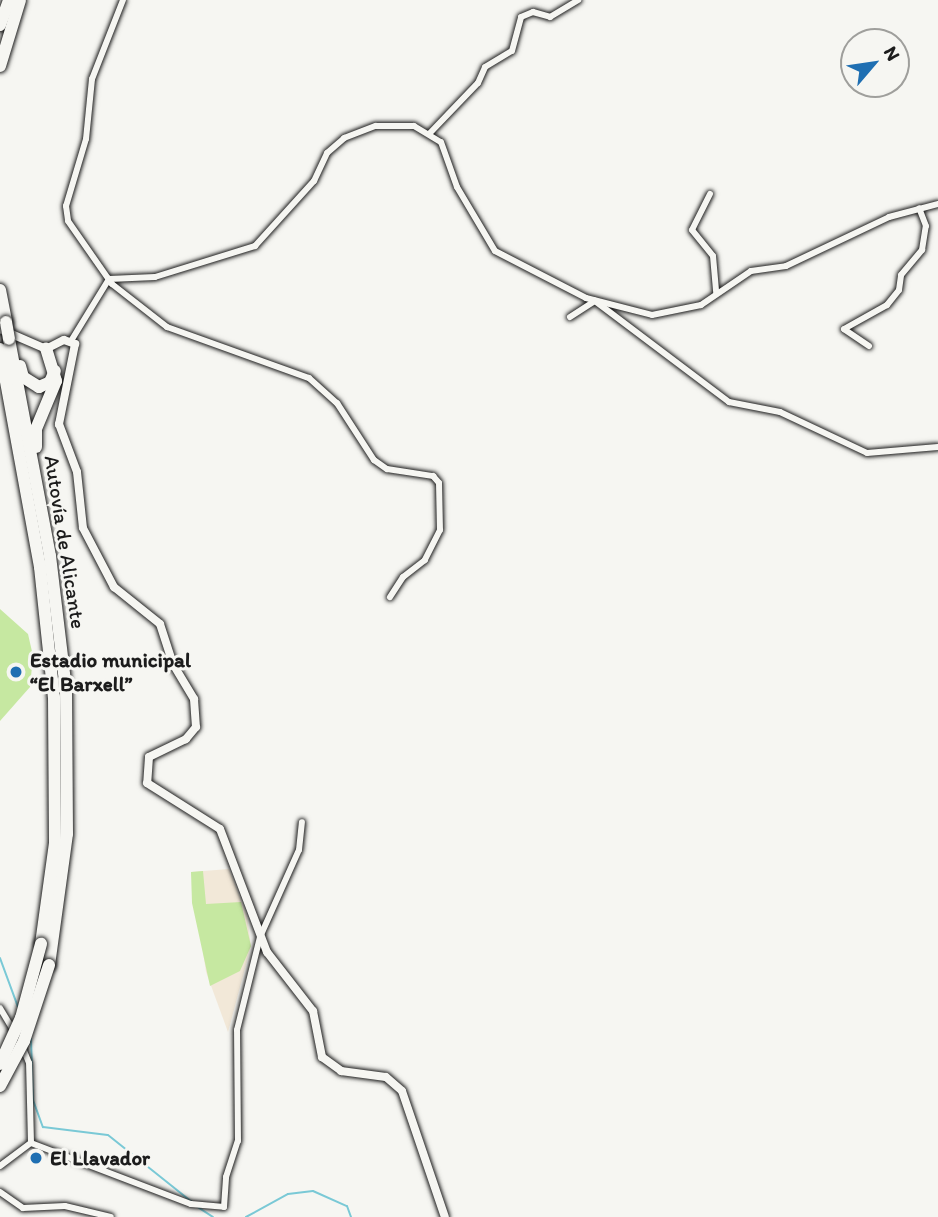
<!DOCTYPE html>
<html>
<head>
<meta charset="utf-8">
<style>
  body { margin:0 }
  #map { position:relative; width:938px; height:1217px; overflow:hidden; background:#f6f6f2; font-family:Itim,sans-serif }
  div>[style] { position:absolute }
  .built>* { inset:0; background:#f2e8d8 }
  .green>* { inset:0; background:#c6e8a1 }
  .stream>* { height:2px; margin:-1px; padding:0 1px; transform-origin:1px; border-radius:1px; background:#7ac9d6 }
  .roads { filter:drop-shadow(0 0 2px #1c1c1c) drop-shadow(0 0 2px #1c1c1c) }
  .minor>* { height:6px; margin:-3px; padding:0 3px; transform-origin:3px; border-radius:3px; background:#f6f6f2 }
  .tertiary>* { height:8px; margin:-4px; padding:0 4px; transform-origin:4px; border-radius:4px; background:#f6f6f2 }
  .motorway>* { height:12px; margin:-6px; padding:0 6px; transform-origin:6px; border-radius:6px; background:#f6f6f2 }
  .bridges { filter:drop-shadow(0 0 2px #1c1c1c) drop-shadow(0 0 2px #1c1c1c) }
  .motorway-bridge>* { height:12px; margin:-6px; padding:0 6px; transform-origin:6px; border-radius:6px; background:#f6f6f2 }
  .dots>* { width:19px; height:19px; translate:-50% -50%; box-sizing:border-box; border:4px solid #f6f6f2; border-radius:50% }
  span { translate:-50% -50%; white-space:nowrap; text-align:center; line-height:1.15; -webkit-text-stroke:6px #f6f6f2; paint-order:stroke }
  .street-label { font-size:21px; color:#1c1c1c }
  .poi-label { font-size:21px; color:#1c1c1c; font-weight:700 }
  .left { translate:0 -50%; text-align:left }
  .north { position:absolute; left:840px; top:28px; width:70px; height:70px; box-sizing:border-box; background:#f6f6f2; border:2px solid #9f9f9c; border-radius:50%; rotate:61deg; font-size:19px; font-weight:700; line-height:28px; text-align:center; color:#1c1c1c }
  .north::after { content:''; display:block; margin:auto; width:24px; height:32px; background:#1f6fb2; clip-path:polygon(50% 0,100% 100%,50% 72%,0 100%) }
</style>
</head>
<body>
<div id="map">
  <div class="built">
    <div style="clip-path:polygon(229px 869px,247px 916px,251px 946px,228px 1032px,206px 972px,191px 872px)"></div>
  </div>
  <div class="green">
    <div style="clip-path:polygon(0 609px,28px 634px,33px 656px,30px 687px,0 721px)"></div>
    <div style="clip-path:polygon(203px 871px,206px 904px,241px 902px,251px 946px,240px 971px,210px 986px,192px 903px,191px 872px)"></div>
  </div>
  <div class="stream">
    <div style="left:0;top:958px;width:52px;rotate:69.8deg"></div>
    <div style="left:31px;top:1039px;width:61px;rotate:88.1deg"></div>
    <div style="left:33px;top:1100px;width:29px;rotate:70deg"></div>
    <div style="left:43px;top:1127px;width:65px;rotate:7deg"></div>
    <div style="left:108px;top:1135px;width:107px;rotate:38.6deg"></div>
    <div style="left:196px;top:1206px;width:20px;rotate:33deg"></div>
    <div style="left:246px;top:1217px;width:48px;rotate:-28.7deg"></div>
    <div style="left:288px;top:1194px;width:25px;rotate:-7deg"></div>
    <div style="left:313px;top:1191px;width:37px;rotate:24deg"></div>
    <div style="left:347px;top:1206px;width:12px;rotate:70deg"></div>
  </div>
  <div class="roads">
    <div class="minor">
      <div style="left:123px;top:0;width:85px;rotate:111.4deg"></div>
      <div style="left:92px;top:79px;width:60px;rotate:95.7deg"></div>
      <div style="left:86px;top:139px;width:70px;rotate:106.6deg"></div>
      <div style="left:66px;top:206px;width:15px;rotate:82deg"></div>
      <div style="left:68px;top:221px;width:77px;rotate:55.1deg"></div>
      <div style="left:112px;top:284px;width:70px;rotate:38deg"></div>
      <div style="left:167px;top:327px;width:151px;rotate:19.8deg"></div>
      <div style="left:309px;top:378px;width:38px;rotate:42deg"></div>
      <div style="left:337px;top:403px;width:68px;rotate:57deg"></div>
      <div style="left:374px;top:460px;width:16px;rotate:35deg"></div>
      <div style="left:387px;top:469px;width:47px;rotate:8.7deg"></div>
      <div style="left:433px;top:476px;width:9px;rotate:49deg"></div>
      <div style="left:439px;top:483px;width:47px;rotate:88.8deg"></div>
      <div style="left:440px;top:530px;width:34px;rotate:117deg"></div>
      <div style="left:425px;top:560px;width:28px;rotate:142deg"></div>
      <div style="left:403px;top:577px;width:24px;rotate:123deg"></div>
      <div style="left:430px;top:133px;width:69px;rotate:-46.2deg"></div>
      <div style="left:478px;top:83px;width:17px;rotate:-66deg"></div>
      <div style="left:485px;top:67px;width:31px;rotate:-31deg"></div>
      <div style="left:512px;top:51px;width:35px;rotate:-75deg"></div>
      <div style="left:521px;top:17px;width:13px;rotate:-23deg"></div>
      <div style="left:533px;top:12px;width:18px;rotate:16deg"></div>
      <div style="left:550px;top:17px;width:33px;rotate:-31deg"></div>
      <div style="left:710px;top:194px;width:40px;rotate:116.6deg"></div>
      <div style="left:692px;top:230px;width:33px;rotate:51deg"></div>
      <div style="left:713px;top:256px;width:38px;rotate:85deg"></div>
      <div style="left:570px;top:317px;width:30px;rotate:-33deg"></div>
      <div style="left:595px;top:301px;width:168px;rotate:37deg"></div>
      <div style="left:729px;top:402px;width:52px;rotate:11.1deg"></div>
      <div style="left:780px;top:412px;width:96px;rotate:25.2deg"></div>
      <div style="left:867px;top:453px;width:71px;rotate:-4.8deg"></div>
      <div style="left:71px;top:341px;width:73px;rotate:-58.5deg"></div>
      <div style="left:109px;top:279px;width:46px;rotate:-2.5deg"></div>
      <div style="left:155px;top:277px;width:105px;rotate:-17.2deg"></div>
      <div style="left:255px;top:246px;width:88px;rotate:-47.8deg"></div>
      <div style="left:314px;top:181px;width:31px;rotate:-65deg"></div>
      <div style="left:327px;top:153px;width:23px;rotate:-41deg"></div>
      <div style="left:344px;top:138px;width:34px;rotate:-21deg"></div>
      <div style="left:376px;top:126px;width:38px"></div>
      <div style="left:414px;top:126px;width:31px;rotate:31deg"></div>
      <div style="left:441px;top:142px;width:48px;rotate:70.4deg"></div>
      <div style="left:457px;top:187px;width:74px;rotate:59.3deg"></div>
      <div style="left:495px;top:251px;width:102px;rotate:27.3deg"></div>
      <div style="left:586px;top:298px;width:68px;rotate:14.4deg"></div>
      <div style="left:652px;top:315px;width:50px;rotate:-11.5deg"></div>
      <div style="left:701px;top:305px;width:60px;rotate:-34.2deg"></div>
      <div style="left:751px;top:271px;width:35px;rotate:-8deg"></div>
      <div style="left:786px;top:266px;width:114px;rotate:-25.4deg"></div>
      <div style="left:889px;top:217px;width:51px;rotate:-14.9deg"></div>
      <div style="left:869px;top:346px;width:30px;rotate:-146deg"></div>
      <div style="left:844px;top:329px;width:49px;rotate:-29.2deg"></div>
      <div style="left:887px;top:305px;width:19px;rotate:-51deg"></div>
      <div style="left:899px;top:290px;width:15px;rotate:-82deg"></div>
      <div style="left:901px;top:275px;width:33px;rotate:-50deg"></div>
      <div style="left:922px;top:250px;width:24px;rotate:-81deg"></div>
      <div style="left:926px;top:226px;width:19px;rotate:-111deg"></div>
      <div style="left:0;top:1008px;width:29px;rotate:59deg"></div>
      <div style="left:31px;top:1143px;width:171px;rotate:20.9deg"></div>
      <div style="left:191px;top:1204px;width:33px;rotate:5deg"></div>
      <div style="left:224px;top:1207px;width:30px;rotate:-86deg"></div>
      <div style="left:226px;top:1177px;width:38px;rotate:-72deg"></div>
      <div style="left:238px;top:1141px;width:111px;rotate:-90.5deg"></div>
      <div style="left:237px;top:1030px;width:96px;rotate:-76.1deg"></div>
      <div style="left:260px;top:937px;width:95px;rotate:-65.9deg"></div>
      <div style="left:299px;top:850px;width:28px;rotate:-84deg"></div>
      <div style="left:0;top:1166px;width:39px;rotate:-37deg"></div>
      <div style="left:31px;top:1143px;width:80px;rotate:-91.4deg"></div>
      <div style="left:29px;top:1063px;width:18px;rotate:-112deg"></div>
      <div style="left:0;top:1192px;width:28px;rotate:35deg"></div>
      <div style="left:23px;top:1208px;width:42px;rotate:-2.7deg"></div>
      <div style="left:65px;top:1206px;width:47px;rotate:13.4deg"></div>
    </div>
    <div class="tertiary">
      <div style="left:0;top:329px;width:50px;rotate:23.5deg"></div>
      <div style="left:46px;top:349px;width:20px;rotate:-27deg"></div>
      <div style="left:64px;top:340px;width:12px;rotate:20deg"></div>
      <div style="left:75px;top:344px;width:82px;rotate:101.3deg"></div>
      <div style="left:59px;top:424px;width:51px;rotate:69.4deg"></div>
      <div style="left:77px;top:472px;width:56px;rotate:83.9deg"></div>
      <div style="left:83px;top:528px;width:67px;rotate:62.3deg"></div>
      <div style="left:114px;top:587px;width:59px;rotate:38.8deg"></div>
      <div style="left:160px;top:624px;width:42px;rotate:72deg"></div>
      <div style="left:173px;top:664px;width:41px;rotate:59deg"></div>
      <div style="left:194px;top:699px;width:28px;rotate:86deg"></div>
      <div style="left:196px;top:727px;width:16px;rotate:130deg"></div>
      <div style="left:186px;top:739px;width:41px;rotate:154.1deg"></div>
      <div style="left:149px;top:757px;width:26px;rotate:94deg"></div>
      <div style="left:147px;top:783px;width:86px;rotate:32.2deg"></div>
      <div style="left:220px;top:829px;width:132px;rotate:69.1deg"></div>
      <div style="left:267px;top:952px;width:75px;rotate:52.1deg"></div>
      <div style="left:313px;top:1011px;width:47px;rotate:78.9deg"></div>
      <div style="left:322px;top:1057px;width:24px;rotate:36deg"></div>
      <div style="left:341px;top:1071px;width:45px;rotate:7.6deg"></div>
      <div style="left:386px;top:1077px;width:21px;rotate:41deg"></div>
      <div style="left:402px;top:1091px;width:133px;rotate:71.2deg"></div>
    </div>
    <div class="motorway">
      <div style="left:0;top:25px;width:27px;rotate:-70deg"></div>
      <div style="left:0;top:66px;width:69px;rotate:-73.1deg"></div>
      <div style="left:0;top:290px;width:33px;rotate:79deg"></div>
      <div style="left:9px;top:339px;width:221px;rotate:79.3deg"></div>
      <div style="left:50px;top:556px;width:135px;rotate:83.2deg"></div>
      <div style="left:66px;top:690px;width:144px;rotate:89.6deg"></div>
      <div style="left:67px;top:834px;width:132px;rotate:97.8deg"></div>
      <div style="left:0;top:349px;width:222px;rotate:79.6deg"></div>
      <div style="left:40px;top:567px;width:131px;rotate:83.9deg"></div>
      <div style="left:54px;top:697px;width:146px;rotate:89.6deg"></div>
      <div style="left:55px;top:843px;width:102px;rotate:97.9deg"></div>
      <div style="left:20px;top:366px;width:11px;rotate:75deg"></div>
      <div style="left:23px;top:377px;width:19px;rotate:32deg"></div>
      <div style="left:39px;top:387px;width:12px;rotate:-24deg"></div>
      <div style="left:50px;top:382px;width:12px;rotate:-66deg"></div>
      <div style="left:36px;top:447px;width:18px;rotate:-90deg"></div>
      <div style="left:36px;top:429px;width:52px;rotate:-67.4deg"></div>
      <div style="left:56px;top:381px;width:34px;rotate:-107deg"></div>
    </div>
  </div>
  <div class="bridges">
    <div class="motorway-bridge">
      <div style="left:6px;top:322px;width:17px;rotate:80deg"></div>
      <div style="left:0;top:1064px;width:51px;rotate:-65.5deg"></div>
      <div style="left:21px;top:1018px;width:77px;rotate:-74.9deg"></div>
      <div style="left:0;top:1086px;width:51px;rotate:-61.9deg"></div>
      <div style="left:24px;top:1041px;width:80px;rotate:-71.8deg"></div>
    </div>
  </div>
  <div class="dots">
    <div style="left:16px;top:672px;background:#1f6fb2"></div>
    <div style="left:36px;top:1158px;background:#1f6fb2"></div>
  </div>
  <div class="street-label">
    <span style="left:65px;top:542px;rotate:81deg">Autovía de Alicante</span>
  </div>
  <div class="poi-label">
    <span class="left" style="left:30px;top:672px">Estadio municipal<br>“El Barxell”</span>
    <span class="left" style="left:50px;top:1158px">El Llavador</span>
  </div>
  <div class="north">N</div>
</div>
</body>
</html>
